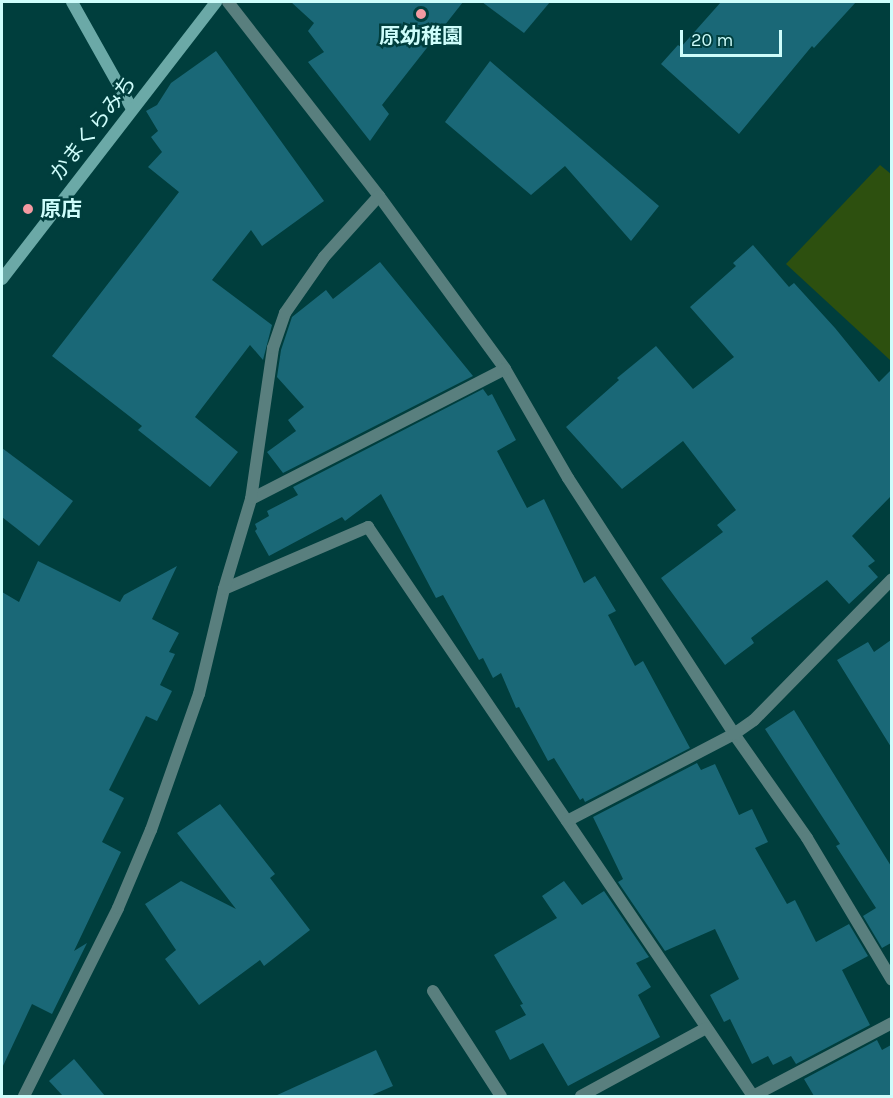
<!DOCTYPE html>
<html>
<head>
<meta charset="utf-8">
<style>
  body { margin:0 }
  #map { position:relative; width:893px; height:1098px; overflow:hidden; background:#003e3d; font-family:Karla,"Noto Sans JP",sans-serif }
  div>[style] { position:absolute }
  .green>* { inset:0; background:#2d500f }
  .building>* { inset:0; background:#1a6877 }
  .street>* { height:12px; margin:-6px; padding:0 6px; transform-origin:6px; border-radius:6px; background:#597f7e }
  .secondary>* { height:12px; margin:-6px; padding:0 6px; transform-origin:6px; border-radius:6px; background:#6ba9a7 }
  .dots>* { width:16px; height:16px; translate:-50% -50%; box-sizing:border-box; border:3px solid #003e3d; border-radius:50% }
  span { translate:-50% -50%; white-space:nowrap; text-align:center; line-height:1.15; -webkit-text-stroke:5px #003e3d; paint-order:stroke }
  .poi-label { font-size:21px; color:#cefdfb; font-weight:700 }
  .left { translate:0 -50%; text-align:left }
  .street-label { font-size:21px; color:#cefdfb }
  .frame { position:absolute; inset:0; border:3px solid #cefdfb; pointer-events:none }
  .scale { position:absolute; left:680px; top:30px; width:102px; height:27px; box-sizing:border-box; border:3px solid #cefdfb; border-top:0; padding-left:8px; font-size:18px; line-height:21px; white-space:nowrap; color:#cefdfb; -webkit-text-stroke:4px #003e3d; paint-order:stroke }
</style>
</head>
<body>
<div id="map">
  <div class="green">
    <div style="clip-path:polygon(880px 165px,891px 174px,890px 360px,786px 264px)"></div>
  </div>
  <div class="building">
    <div style="clip-path:polygon(291px 2px,463px 2px,382px 105px,389px 114px,370px 141px,308px 62px,324px 52px,308px 31px,314px 23px)"></div>
    <div style="clip-path:polygon(482px 2px,550px 2px,524px 33px)"></div>
    <div style="clip-path:polygon(721px 2px,856px 2px,814px 48px,812px 46px,739px 134px,661px 64px,678px 45px,681px 47px)"></div>
    <div style="clip-path:polygon(216px 51px,324px 201px,262px 246px,251px 230px,212px 280px,272px 325px,263px 360px,250px 345px,195px 417px,238px 452px,210px 487px,138px 430px,142px 426px,52px 356px,179px 192px,148px 167px,162px 152px,151px 137px,158px 131px,146px 111px,157px 105px,171px 83px)"></div>
    <div style="clip-path:polygon(490px 61px,659px 206px,631px 241px,565px 166px,531px 195px,445px 122px)"></div>
    <div style="clip-path:polygon(753px 245px,789px 287px,794px 283px,835px 328px,879px 382px,891px 370px,891px 496px,852px 536px,875px 561px,868px 566px,878px 577px,849px 604px,827px 580px,751px 638px,754px 643px,725px 665px,661px 578px,723px 532px,717px 525px,736px 510px,683px 441px,622px 489px,566px 427px,619px 380px,617px 378px,656px 346px,693px 389px,734px 357px,690px 307px,736px 266px,733px 263px)"></div>
    <div style="clip-path:polygon(380px 262px,473px 376px,283px 473px,267px 452px,296px 431px,288px 420px,304px 407px,277px 377px,281px 350px,292px 317px,326px 290px,333px 299px)"></div>
    <div style="clip-path:polygon(483px 389px,488px 396px,492px 394px,516px 440px,497px 451px,527px 508px,544px 499px,584px 583px,595px 576px,616px 611px,608px 615px,635px 666px,643px 661px,690px 748px,585px 802px,583px 798px,580px 800px,554px 758px,548px 761px,519px 707px,516px 708px,501px 673px,493px 678px,483px 658px,479px 660px,443px 595px,436px 598px,381px 494px,345px 521px,342px 517px,269px 556px,255px 531px,257px 529px,255px 524px,269px 516px,267px 511px,298px 495px,293px 487px)"></div>
    <div style="clip-path:polygon(2px 448px,73px 501px,39px 546px,2px 517px)"></div>
    <div style="clip-path:polygon(38px 561px,120px 602px,124px 595px,177px 566px,152px 619px,179px 633px,169px 652px,175px 654px,160px 685px,172px 691px,157px 721px,146px 716px,109px 790px,124px 798px,102px 842px,121px 852px,74px 951px,87px 943px,52px 1014px,32px 1004px,2px 1068px,2px 592px,19px 602px)"></div>
    <div style="clip-path:polygon(891px 640px,891px 747px,837px 660px,868px 642px,874px 652px)"></div>
    <div style="clip-path:polygon(794px 710px,891px 866px,891px 943px,882px 948px,863px 916px,876px 908px,836px 846px,840px 844px,765px 729px)"></div>
    <div style="clip-path:polygon(697px 763px,701px 770px,715px 764px,739px 815px,752px 809px,768px 842px,755px 848px,787px 904px,795px 900px,816px 942px,849px 924px,868px 956px,842px 970px,870px 1025px,796px 1064px,791px 1056px,773px 1065px,768px 1056px,752px 1064px,730px 1019px,724px 1022px,710px 995px,739px 979px,715px 929px,665px 951px,618px 882px,623px 879px,593px 817px)"></div>
    <div style="clip-path:polygon(220px 804px,275px 874px,270px 878px,310px 930px,264px 966px,260px 960px,199px 1005px,165px 959px,176px 950px,145px 904px,181px 881px,236px 909px,177px 833px)"></div>
    <div style="clip-path:polygon(564px 881px,582px 905px,604px 891px,649px 957px,636px 963px,651px 987px,638px 995px,660px 1037px,568px 1086px,543px 1043px,510px 1060px,495px 1031px,526px 1015px,520px 1005px,523px 1004px,494px 955px,557px 918px,542px 896px)"></div>
    <div style="clip-path:polygon(877px 1040px,882px 1050px,891px 1045px,891px 1096px,814px 1096px,804px 1079px)"></div>
    <div style="clip-path:polygon(376px 1050px,393px 1086px,370px 1096px,275px 1096px)"></div>
    <div style="clip-path:polygon(74px 1059px,105px 1096px,63px 1096px,49px 1081px)"></div>
  </div>
  <div class="street">
    <div style="left:228px;top:2px;width:246px;rotate:52.1deg"></div>
    <div style="left:379px;top:196px;width:214px;rotate:53.9deg"></div>
    <div style="left:505px;top:369px;width:126px;rotate:60deg"></div>
    <div style="left:568px;top:478px;width:305px;rotate:57deg"></div>
    <div style="left:734px;top:734px;width:127px;rotate:54.9deg"></div>
    <div style="left:807px;top:838px;width:165px;rotate:59.1deg"></div>
    <div style="left:251px;top:499px;width:285px;rotate:-27.1deg"></div>
    <div style="left:224px;top:589px;width:157px;rotate:-23.3deg"></div>
    <div style="left:368px;top:527px;width:687px;rotate:55.92deg"></div>
    <div style="left:753px;top:1096px;width:157px;rotate:-27.7deg"></div>
    <div style="left:567px;top:821px;width:188px;rotate:-27.5deg"></div>
    <div style="left:734px;top:734px;width:24px;rotate:-35deg"></div>
    <div style="left:754px;top:720px;width:197px;rotate:-45.6deg"></div>
    <div style="left:433px;top:991px;width:125px;rotate:57.1deg"></div>
    <div style="left:24px;top:1096px;width:210px;rotate:-63.4deg"></div>
    <div style="left:118px;top:908px;width:85px;rotate:-67.1deg"></div>
    <div style="left:151px;top:830px;width:144px;rotate:-70.6deg"></div>
    <div style="left:199px;top:694px;width:108px;rotate:-76.6deg"></div>
    <div style="left:224px;top:589px;width:94px;rotate:-73.3deg"></div>
    <div style="left:251px;top:499px;width:153px;rotate:-81.7deg"></div>
    <div style="left:273px;top:348px;width:37px;rotate:-71deg"></div>
    <div style="left:285px;top:313px;width:68px;rotate:-55.1deg"></div>
    <div style="left:324px;top:257px;width:82px;rotate:-48deg"></div>
    <div style="left:581px;top:1096px;width:142px;rotate:-28.5deg"></div>
  </div>
  <div class="secondary">
    <div style="left:72px;top:2px;width:123px;rotate:60.7deg"></div>
    <div style="left:2px;top:279px;width:350px;rotate:-52.3deg"></div>
  </div>
  <div class="dots">
    <div style="left:421px;top:14px;background:#f49aa2"></div>
    <div style="left:28px;top:209px;background:#f49aa2"></div>
  </div>
  <div class="poi-label">
    <span style="left:421px;top:36px">原幼稚園</span>
    <span class="left" style="left:40px;top:209px">原店</span>
  </div>
  <div class="street-label">
    <span style="left:93px;top:128px;rotate:-52deg">かまくらみち</span>
  </div>
  <div class="frame"></div>
  <div class="scale">20 m</div>
</div>
</body>
</html>
